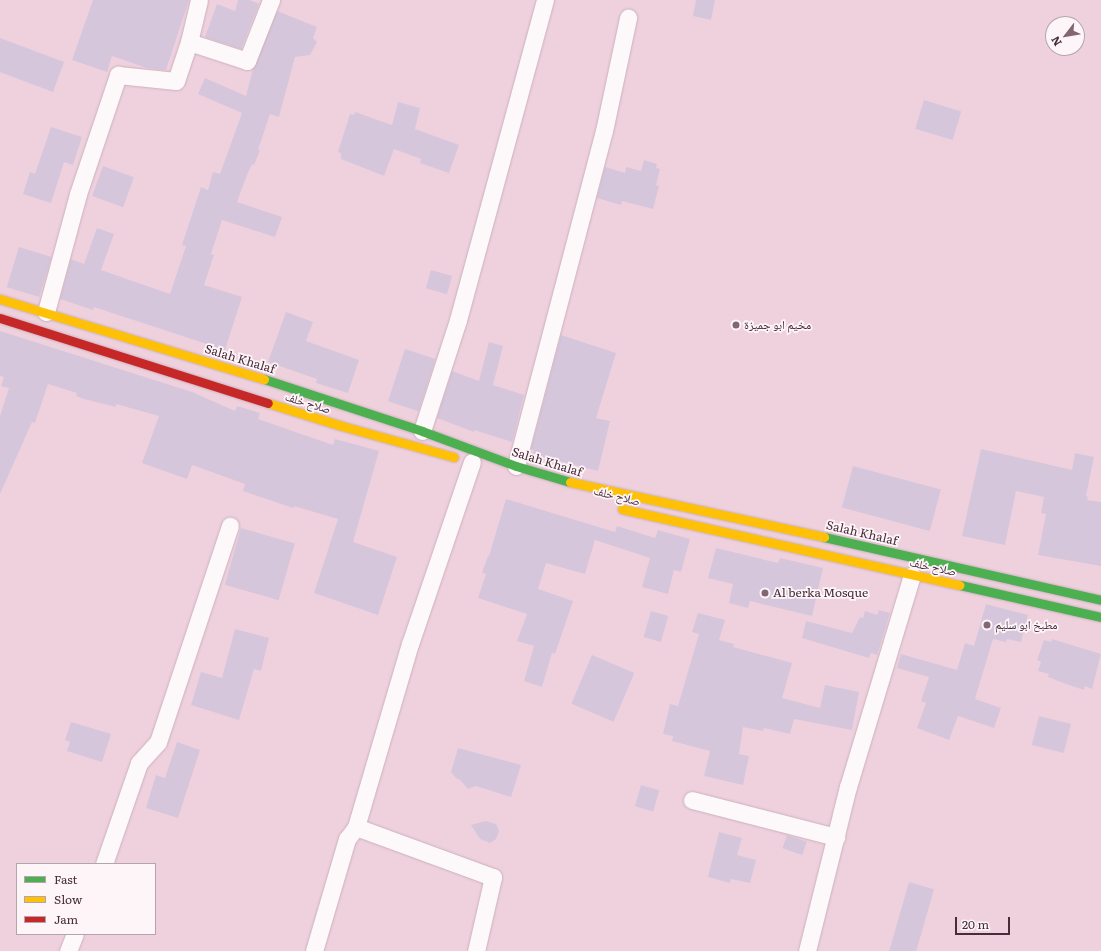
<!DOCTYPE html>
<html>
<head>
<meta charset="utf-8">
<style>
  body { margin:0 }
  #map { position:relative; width:1101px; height:951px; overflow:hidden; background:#efd1de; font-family:Literata,"Noto Naskh Arabic",serif }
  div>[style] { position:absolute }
  .building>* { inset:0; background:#d6c6dc; transform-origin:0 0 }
  .roads { filter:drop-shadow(0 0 1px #cbb1bc) drop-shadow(0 0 1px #cbb1bc) }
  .street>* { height:17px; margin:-8.5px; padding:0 8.5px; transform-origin:8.5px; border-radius:8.5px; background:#fdf8fa }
  .fast>* { height:9px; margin:-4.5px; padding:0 4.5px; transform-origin:4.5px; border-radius:4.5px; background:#4caf50 }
  .slow>* { height:9px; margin:-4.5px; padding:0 4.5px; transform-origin:4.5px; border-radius:4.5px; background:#ffc107 }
  .jam>* { height:9px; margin:-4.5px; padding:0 4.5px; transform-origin:4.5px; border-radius:4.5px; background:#c62828 }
  .dots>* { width:11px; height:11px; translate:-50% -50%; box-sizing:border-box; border:2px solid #fdf5f8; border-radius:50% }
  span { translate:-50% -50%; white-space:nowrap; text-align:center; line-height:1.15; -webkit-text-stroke:3.5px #fdf5f8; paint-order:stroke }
  .poi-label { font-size:12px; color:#472c39 }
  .left { translate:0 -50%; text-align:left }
  .street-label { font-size:12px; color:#472c39 }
  .legend { position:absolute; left:16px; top:863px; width:140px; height:72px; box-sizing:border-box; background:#fdf5f8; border:1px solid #b4a5ac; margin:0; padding:5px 7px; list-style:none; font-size:12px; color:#472c39 }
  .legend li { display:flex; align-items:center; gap:8px; height:20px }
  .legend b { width:20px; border:1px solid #b4a5ac }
  .north { position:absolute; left:1045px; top:16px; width:40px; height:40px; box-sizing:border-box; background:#fdf5f8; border:1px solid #b4a5ac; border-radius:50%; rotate:239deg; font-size:11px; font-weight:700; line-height:16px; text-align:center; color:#472c39 }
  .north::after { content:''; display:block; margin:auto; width:14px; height:18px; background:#826673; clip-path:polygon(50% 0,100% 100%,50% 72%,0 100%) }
  .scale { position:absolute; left:955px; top:917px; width:55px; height:18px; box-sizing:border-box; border:2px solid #472c39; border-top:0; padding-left:5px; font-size:12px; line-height:14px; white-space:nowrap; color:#472c39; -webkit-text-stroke:3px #fdf5f8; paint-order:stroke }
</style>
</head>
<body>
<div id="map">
  <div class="building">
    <div style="clip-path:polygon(93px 0,189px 0,166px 70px,147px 68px,112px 56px,107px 72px,72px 60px)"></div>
    <div style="clip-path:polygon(238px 0,250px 0,259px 4px,241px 49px,205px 37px,217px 4px,235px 11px)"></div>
    <div style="clip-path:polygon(696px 0,715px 0,711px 20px,693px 16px)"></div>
    <div style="clip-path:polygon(277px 11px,317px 27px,313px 38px,317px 42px,310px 55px,295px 57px,279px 117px,270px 114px,258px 150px,260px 150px,254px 165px,252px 164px,247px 175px,237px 202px,282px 217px,275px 237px,222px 220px,211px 254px,214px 255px,204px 285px,242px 297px,225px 350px,94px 307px,93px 310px,60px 299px,71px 259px,84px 264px,97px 228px,114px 234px,101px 270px,170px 294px,186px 246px,182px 245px,201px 187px,208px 190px,213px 172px,220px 174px,242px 113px,198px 94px,205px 78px,246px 96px,253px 69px)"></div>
    <div style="clip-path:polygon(0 38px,64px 62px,53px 92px,0 72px)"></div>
    <div style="left:924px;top:100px;width:39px;height:30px;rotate:17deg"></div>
    <div style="clip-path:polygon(398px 102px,420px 108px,415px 129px,459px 145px,449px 173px,420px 163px,421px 159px,394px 149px,384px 176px,341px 159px,341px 153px,338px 152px,350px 114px,354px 115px,355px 112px,392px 125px)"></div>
    <div style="clip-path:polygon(51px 127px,82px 137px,73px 165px,64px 162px,51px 203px,23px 194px,30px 172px,35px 174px)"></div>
    <div style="clip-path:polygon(644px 160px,657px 164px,656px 168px,660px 169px,656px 185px,659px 186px,653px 209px,622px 201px,621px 205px,597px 198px,605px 167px,625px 173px,626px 167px,641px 171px)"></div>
    <div style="left:103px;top:166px;width:33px;height:32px;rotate:20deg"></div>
    <div style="left:19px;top:247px;width:34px;height:42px;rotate:17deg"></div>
    <div style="left:431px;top:270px;width:22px;height:19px;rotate:16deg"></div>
    <div style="clip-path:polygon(286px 312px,313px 322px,306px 341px,359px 360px,348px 393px,316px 383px,317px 379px,268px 362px)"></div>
    <div style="clip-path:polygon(0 331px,192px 392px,235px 411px,237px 406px,260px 413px,258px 419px,333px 445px,335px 439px,379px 451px,353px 542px,397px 557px,378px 615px,314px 593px,338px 519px,294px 506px,293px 508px,243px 491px,245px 484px,192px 465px,187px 479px,142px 463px,159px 416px,116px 404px,116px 407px,84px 399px,76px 396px,77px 393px,48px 384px,35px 423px,32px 422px,0 494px,0 416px,9px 388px,1px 386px,4px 377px,0 376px)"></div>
    <div style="clip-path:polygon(561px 335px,616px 353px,596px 418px,610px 421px,598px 471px,533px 454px,534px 450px,531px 449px)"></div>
    <div style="clip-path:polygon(489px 342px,503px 346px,493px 385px,524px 395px,512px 442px,474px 430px,474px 432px,437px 418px,452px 371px,479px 381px)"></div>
    <div style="left:405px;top:349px;width:32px;height:55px;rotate:18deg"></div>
    <div style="clip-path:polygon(981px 449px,1072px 470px,1075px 453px,1094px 457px,1086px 496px,1088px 497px,1087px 500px,1101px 502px,1101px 566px,1038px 555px,1046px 514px,1041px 513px,1044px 497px,1016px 491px,1005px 545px,962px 536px)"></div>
    <div style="left:853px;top:466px;width:91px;height:43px;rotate:15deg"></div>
    <div style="clip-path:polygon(506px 499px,615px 532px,617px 526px,655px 538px,658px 530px,690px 539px,681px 572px,674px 570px,668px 594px,642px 587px,650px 558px,595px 540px,585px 574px,546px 563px,538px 589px,573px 601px,555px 654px,552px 653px,542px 687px,524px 681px,534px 646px,517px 641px,527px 614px,478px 598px,486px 574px,482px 573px,488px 556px,489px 556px)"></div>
    <div style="left:241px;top:528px;width:56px;height:59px;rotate:16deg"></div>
    <div style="clip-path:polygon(716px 548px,778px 563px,780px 558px,823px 568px,812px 616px,750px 601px,748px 608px,729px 603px,733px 584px,708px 578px)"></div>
    <div style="clip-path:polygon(986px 604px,1028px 615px,1021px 642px,1007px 639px,1006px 642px,993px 639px,975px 699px,1001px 708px,994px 728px,958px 716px,949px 740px,917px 728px,926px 703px,921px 701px,929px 677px,897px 668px,901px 654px,957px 670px,965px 643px,974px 646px)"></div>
    <div style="clip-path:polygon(879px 610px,890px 613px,877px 655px,871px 653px,869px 658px,802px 638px,806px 621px,852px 633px,860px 617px,863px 618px,865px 611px,877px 615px)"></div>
    <div style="left:651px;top:611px;width:18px;height:27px;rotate:16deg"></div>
    <div style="clip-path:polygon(698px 613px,725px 620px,719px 640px,734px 644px,733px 647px,792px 663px,782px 698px,820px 708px,825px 685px,859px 692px,852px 730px,794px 719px,790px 734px,764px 728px,763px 731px,743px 727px,739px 754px,749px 756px,743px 785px,704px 776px,710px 751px,672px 741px,673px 736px,663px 734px,670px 704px,678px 706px,699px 634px,692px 632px)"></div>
    <div style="clip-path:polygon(235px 629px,269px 638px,261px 671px,254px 669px,239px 720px,191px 705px,201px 672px,222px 678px)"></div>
    <div style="clip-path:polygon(1052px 639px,1101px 654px,1092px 689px,1085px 686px,1084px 690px,1066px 684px,1048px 677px,1049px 674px,1038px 671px,1041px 662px,1037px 660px,1044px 640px,1051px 642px)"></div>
    <div style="left:592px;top:655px;width:46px;height:53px;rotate:23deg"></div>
    <div style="left:1039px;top:716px;width:33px;height:30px;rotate:14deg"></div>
    <div style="clip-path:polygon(71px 722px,111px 734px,102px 762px,67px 751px,70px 742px,65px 740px)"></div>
    <div style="clip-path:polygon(177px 742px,200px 750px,178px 818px,146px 808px,156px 775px,165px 778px)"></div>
    <div style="clip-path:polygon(458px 748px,521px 765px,511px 797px,476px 786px,468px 789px,460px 780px,456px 778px,451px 772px)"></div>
    <div style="left:641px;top:785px;width:19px;height:22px;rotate:16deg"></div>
    <div style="clip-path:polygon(486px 821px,496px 824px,499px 831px,496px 839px,490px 843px,480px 839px,471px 825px)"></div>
    <div style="clip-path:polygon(719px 832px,742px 838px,737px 855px,756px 860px,750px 883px,731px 879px,730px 883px,708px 877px)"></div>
    <div style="left:787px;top:835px;width:21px;height:14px;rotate:19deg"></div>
    <div style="left:909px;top:882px;width:26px;height:72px;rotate:16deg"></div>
  </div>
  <div class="roads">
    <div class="street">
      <div style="left:189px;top:42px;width:61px;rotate:18.1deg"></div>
      <div style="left:247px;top:61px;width:66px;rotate:-68.5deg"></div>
      <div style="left:46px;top:312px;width:122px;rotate:-74.8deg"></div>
      <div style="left:78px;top:194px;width:126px;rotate:-71.4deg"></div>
      <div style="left:118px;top:75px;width:58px;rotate:5.9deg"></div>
      <div style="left:176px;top:81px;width:41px;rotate:-71.6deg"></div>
      <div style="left:189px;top:42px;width:43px;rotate:-76.6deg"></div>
      <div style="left:422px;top:431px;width:117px;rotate:-72deg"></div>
      <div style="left:458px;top:320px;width:332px;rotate:-74.8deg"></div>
      <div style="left:516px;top:466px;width:346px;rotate:-75.3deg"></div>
      <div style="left:604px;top:131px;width:116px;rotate:-78deg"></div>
      <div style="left:692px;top:800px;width:149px;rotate:14.4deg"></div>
      <div style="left:356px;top:827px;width:146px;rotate:20.1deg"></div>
      <div style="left:493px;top:877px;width:76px;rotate:102.9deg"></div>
      <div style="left:104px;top:864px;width:107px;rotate:-70.9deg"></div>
      <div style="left:139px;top:763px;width:28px;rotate:-48deg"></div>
      <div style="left:158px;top:742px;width:228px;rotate:-71.6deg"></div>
      <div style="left:68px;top:951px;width:18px;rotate:-68deg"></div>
      <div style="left:314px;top:951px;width:117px;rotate:-73.6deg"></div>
      <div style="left:347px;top:839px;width:15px;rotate:-53deg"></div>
      <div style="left:356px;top:827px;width:191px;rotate:-73.6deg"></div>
      <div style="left:410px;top:644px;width:192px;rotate:-71.2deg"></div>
      <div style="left:807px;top:951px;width:169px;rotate:-76deg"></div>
      <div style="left:848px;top:787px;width:221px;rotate:-73.2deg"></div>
    </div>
    <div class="fast">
      <div style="left:264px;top:379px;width:166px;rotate:18.2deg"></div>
      <div style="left:422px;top:431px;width:100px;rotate:20.4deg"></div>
      <div style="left:516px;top:466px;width:56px;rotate:16.5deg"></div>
      <div style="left:824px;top:537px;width:284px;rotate:12.8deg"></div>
      <div style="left:960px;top:585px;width:145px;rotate:12.8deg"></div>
    </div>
    <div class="slow">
      <div style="left:0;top:299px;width:276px;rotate:16.9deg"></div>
      <div style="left:268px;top:403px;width:77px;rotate:17.3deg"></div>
      <div style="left:342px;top:426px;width:116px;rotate:15.5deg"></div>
      <div style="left:570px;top:482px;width:260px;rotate:12.2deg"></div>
      <div style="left:622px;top:509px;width:346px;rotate:12.7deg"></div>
    </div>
    <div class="jam">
      <div style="left:0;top:318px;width:281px;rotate:17.6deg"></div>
    </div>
  </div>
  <div class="dots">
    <div style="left:736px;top:325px;background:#826673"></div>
    <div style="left:765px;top:593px;background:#826673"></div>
    <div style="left:987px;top:625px;background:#826673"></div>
  </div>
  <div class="poi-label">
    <span class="left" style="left:744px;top:325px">مخيم ابو جميزة</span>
    <span class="left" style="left:773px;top:593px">Al berka Mosque</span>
    <span class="left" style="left:995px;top:625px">مطبخ ابو سليم</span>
  </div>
  <div class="street-label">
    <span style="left:240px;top:359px;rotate:17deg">Salah Khalaf</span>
    <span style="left:308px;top:403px;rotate:17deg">صلاح خلف</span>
    <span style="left:547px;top:462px;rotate:17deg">Salah Khalaf</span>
    <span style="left:617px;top:496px;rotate:14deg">صلاح خلف</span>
    <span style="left:862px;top:533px;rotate:13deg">Salah Khalaf</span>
    <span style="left:933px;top:567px;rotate:12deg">صلاح خلف</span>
  </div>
  <ul class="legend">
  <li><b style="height:5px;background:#4caf50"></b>Fast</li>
  <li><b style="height:5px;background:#ffc107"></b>Slow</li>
  <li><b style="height:5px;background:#c62828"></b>Jam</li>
  </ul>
  <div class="north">N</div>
  <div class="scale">20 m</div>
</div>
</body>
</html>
